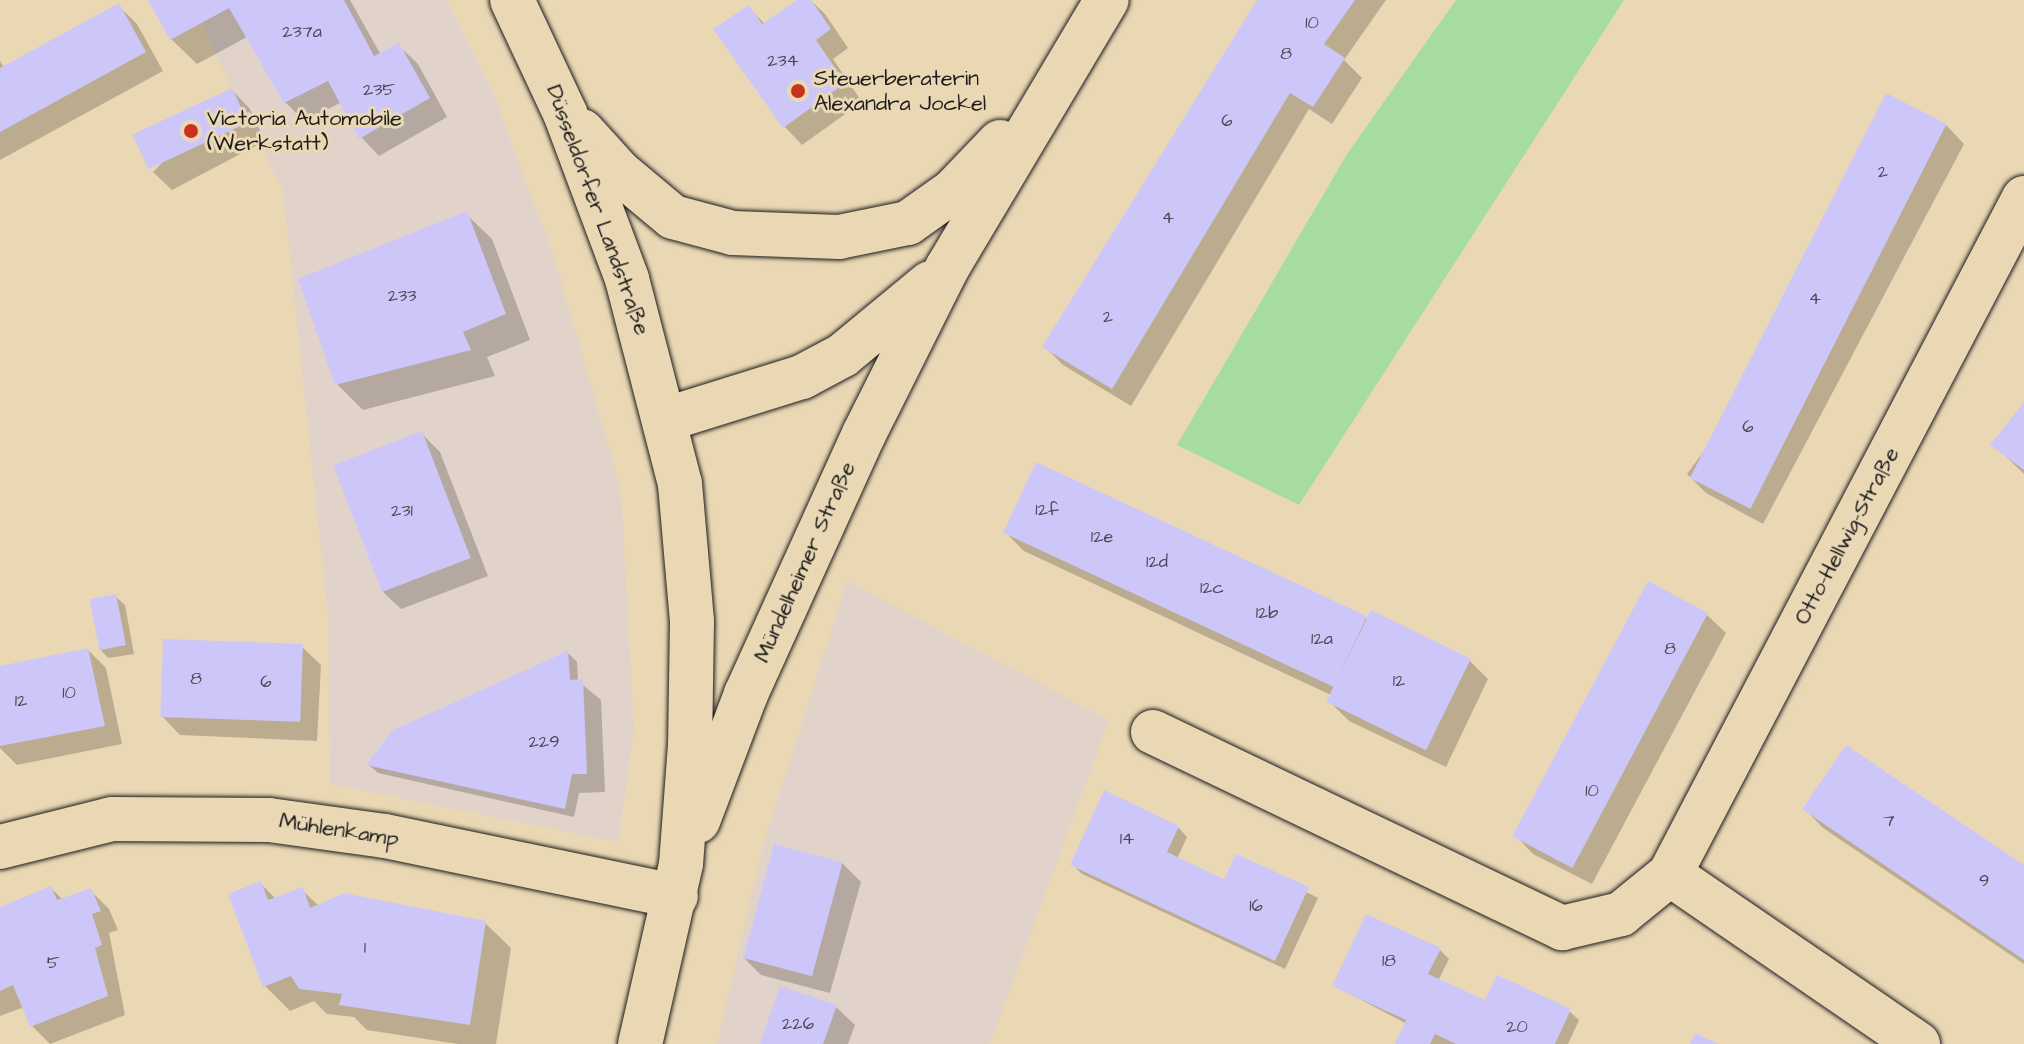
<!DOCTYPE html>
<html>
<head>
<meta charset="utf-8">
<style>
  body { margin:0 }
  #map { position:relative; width:2024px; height:1044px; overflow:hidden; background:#ead8b5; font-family:"Architects Daughter",sans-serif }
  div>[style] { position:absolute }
  .built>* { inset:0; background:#e1d3c9 }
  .green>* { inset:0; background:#a7dc9f }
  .shadow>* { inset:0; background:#0003 }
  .building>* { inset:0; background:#cdc7f9; transform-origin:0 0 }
  .roads { filter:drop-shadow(0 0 2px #1c1c1c) drop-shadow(0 0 2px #1c1c1c) }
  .street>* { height:44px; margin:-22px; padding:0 22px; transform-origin:22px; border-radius:22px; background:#ead8b5 }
  .secondary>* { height:44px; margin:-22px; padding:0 22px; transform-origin:22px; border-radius:22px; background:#ead8b5 }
  .dots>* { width:22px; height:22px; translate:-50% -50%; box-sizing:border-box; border:4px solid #ead8b5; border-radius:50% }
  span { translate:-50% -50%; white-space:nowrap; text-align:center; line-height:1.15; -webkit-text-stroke:6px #ead8b5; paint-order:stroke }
  .number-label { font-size:18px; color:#484753 }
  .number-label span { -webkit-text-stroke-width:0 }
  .poi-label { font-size:22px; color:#1c1c1c }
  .left { translate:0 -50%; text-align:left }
  .street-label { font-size:22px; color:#1c1c1c }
</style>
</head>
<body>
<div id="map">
  <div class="built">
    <div style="clip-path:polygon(189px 0,447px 0,492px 90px,555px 260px,621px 490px,634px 730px,618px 842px,330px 784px,328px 617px,283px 191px)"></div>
    <div style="clip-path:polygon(847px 581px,1109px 720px,990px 1044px,717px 1044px,763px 845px)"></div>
  </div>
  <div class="green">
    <div style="clip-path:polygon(1456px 0,1624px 0,1299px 505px,1177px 445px,1347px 154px)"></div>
  </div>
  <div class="shadow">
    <div style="clip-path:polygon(153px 0,350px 0,381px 55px,399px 46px,418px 64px,447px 117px,379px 156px,361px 137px,342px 102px,304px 121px,285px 102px,247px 37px,197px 64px,171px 39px)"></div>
    <div style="clip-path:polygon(800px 0,810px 0,825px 14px,848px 48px,833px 59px,862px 102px,802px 145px,784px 126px,749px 8px,765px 24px)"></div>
    <div style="clip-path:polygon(1259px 0,1386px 0,1344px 60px,1362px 78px,1332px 124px,1309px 109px,1131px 406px,1063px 365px,1045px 347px)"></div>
    <div style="clip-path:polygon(119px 6px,137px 24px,163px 71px,0 160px,0 61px,4px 68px)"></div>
    <div style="clip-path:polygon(232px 90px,250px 109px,265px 141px,172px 190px,153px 172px)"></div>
    <div style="clip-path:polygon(1946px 125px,1964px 144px,1763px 524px,1706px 493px,1687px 474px)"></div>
    <div style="clip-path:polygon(466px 214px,492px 239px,530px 340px,487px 357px,495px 376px,363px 410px,337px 384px)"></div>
    <div style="clip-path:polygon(2024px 405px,2024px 474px,1993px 444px)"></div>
    <div style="clip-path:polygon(421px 433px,440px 452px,488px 576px,401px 609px,382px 591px)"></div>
    <div style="clip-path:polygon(1005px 532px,1365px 618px,1470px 661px,1488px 679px,1446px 767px,1349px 721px,1330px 702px,1333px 696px,1024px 551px)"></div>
    <div style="clip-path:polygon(1649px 583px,1707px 615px,1726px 633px,1592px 884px,1533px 854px,1515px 835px)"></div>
    <div style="clip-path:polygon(115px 596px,125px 605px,134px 654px,108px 658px,99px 648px)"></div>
    <div style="clip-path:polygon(302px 647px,321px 665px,317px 741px,180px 735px,162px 716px)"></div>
    <div style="clip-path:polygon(88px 650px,106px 668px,122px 744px,17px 765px,0 748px,0 668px)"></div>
    <div style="clip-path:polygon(568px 653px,577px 662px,578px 681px,601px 700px,605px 792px,579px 793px,574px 817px,378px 773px,369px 765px)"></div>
    <div style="clip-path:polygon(1805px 809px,2024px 867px,2024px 964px,1823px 828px)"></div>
    <div style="clip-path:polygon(1178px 827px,1187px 837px,1177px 859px,1225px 882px,1237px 857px,1318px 898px,1285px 969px,1082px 874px,1073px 865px)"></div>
    <div style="clip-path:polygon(842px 863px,861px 882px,830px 993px,761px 975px,743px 957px)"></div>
    <div style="clip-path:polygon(260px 883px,276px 899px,302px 890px,319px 906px,485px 923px,511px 948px,496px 1044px,458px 1044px,367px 1030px,354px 1017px,327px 1014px,314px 1001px,290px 1011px,265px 986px)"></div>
    <div style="clip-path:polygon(51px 888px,63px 900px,90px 890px,109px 909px,118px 930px,109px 933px,125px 1015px,50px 1044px,32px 1026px,24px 1007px,0 1016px,0 908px)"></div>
    <div style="clip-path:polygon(1440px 950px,1449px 959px,1438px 981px,1486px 1003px,1569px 1011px,1579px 1020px,1568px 1044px,1397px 1044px,1407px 1024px,1335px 986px)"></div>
    <div style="clip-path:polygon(836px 1007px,855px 1025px,848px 1044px,762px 1044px)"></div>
  </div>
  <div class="building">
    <div style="clip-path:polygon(148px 0,344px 0,374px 56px,399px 43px,430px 98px,359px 139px,328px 81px,284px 103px,229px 8px,170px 40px)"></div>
    <div style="clip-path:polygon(797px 0,811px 0,831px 29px,816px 40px,845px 83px,783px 128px,713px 29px,749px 5px,762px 24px)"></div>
    <div style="clip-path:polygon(1257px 0,1355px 0,1324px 44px,1345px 58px,1313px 107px,1290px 93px,1112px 389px,1042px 347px)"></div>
    <div style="clip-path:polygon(119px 3px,146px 52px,0 132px,0 68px)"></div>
    <div style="left:232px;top:88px;width:38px;height:110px;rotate:65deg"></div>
    <div style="left:1886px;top:93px;width:68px;height:432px;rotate:27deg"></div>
    <div style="clip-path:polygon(467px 211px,506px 314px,463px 332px,471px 350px,335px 385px,298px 279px)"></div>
    <div style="clip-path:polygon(2024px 402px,2024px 470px,1990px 445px)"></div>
    <div style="left:422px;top:431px;width:136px;height:95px;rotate:69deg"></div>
    <div style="left:1036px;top:462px;width:365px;height:78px;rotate:25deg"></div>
    <div style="left:1648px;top:581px;width:68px;height:289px;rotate:28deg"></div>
    <div style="left:116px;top:594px;width:52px;height:27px;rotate:79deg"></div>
    <div style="left:1371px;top:610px;width:111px;height:102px;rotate:26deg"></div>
    <div style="left:163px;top:639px;width:140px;height:78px;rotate:2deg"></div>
    <div style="clip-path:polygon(88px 648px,105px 726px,0 746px,0 666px)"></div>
    <div style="clip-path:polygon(568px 651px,570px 680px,583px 679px,587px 774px,572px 774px,565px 809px,366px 765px,393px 730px)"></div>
    <div style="clip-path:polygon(1846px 745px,2024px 865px,2024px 960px,1802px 809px)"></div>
    <div style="clip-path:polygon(1104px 790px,1179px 826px,1167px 852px,1224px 879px,1236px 854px,1309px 887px,1275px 961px,1070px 865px)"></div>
    <div style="left:774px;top:844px;width:71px;height:118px;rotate:15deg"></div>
    <div style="clip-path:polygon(261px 881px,268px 900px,303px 887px,310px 908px,344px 893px,486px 921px,470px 1025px,339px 1005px,342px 994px,299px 989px,291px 976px,263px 987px,228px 894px)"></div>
    <div style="clip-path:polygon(51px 886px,57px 900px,91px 888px,101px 911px,92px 914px,102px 945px,95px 948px,108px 996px,30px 1027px,13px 985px,0 991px,0 907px)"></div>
    <div style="clip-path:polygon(1366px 914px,1441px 948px,1428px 974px,1485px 1000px,1497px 975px,1571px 1009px,1555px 1044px,1456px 1044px,1435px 1034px,1430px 1044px,1395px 1044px,1406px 1020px,1332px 986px)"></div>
    <div style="clip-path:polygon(780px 986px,837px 1005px,823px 1044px,760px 1044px)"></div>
    <div style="clip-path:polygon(1695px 1033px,1719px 1044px,1690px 1044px)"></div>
  </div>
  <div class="roads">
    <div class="street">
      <div style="left:1153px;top:732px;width:454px;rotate:25.6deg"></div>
      <div style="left:1562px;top:928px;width:61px;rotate:-13.3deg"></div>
      <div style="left:1621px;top:914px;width:63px;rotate:-39.2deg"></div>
      <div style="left:0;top:847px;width:115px;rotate:-14deg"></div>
      <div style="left:112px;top:819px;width:157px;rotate:0.4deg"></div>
      <div style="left:269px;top:820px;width:117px;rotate:7.9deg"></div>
      <div style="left:385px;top:836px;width:297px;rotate:11.7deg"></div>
      <div style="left:1918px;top:1044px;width:301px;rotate:-145.6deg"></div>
      <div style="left:1670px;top:874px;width:763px;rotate:-62.36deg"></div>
    </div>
    <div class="secondary">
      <div style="left:512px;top:0;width:125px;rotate:64.9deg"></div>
      <div style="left:565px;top:113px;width:177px;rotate:69.5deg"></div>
      <div style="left:627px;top:279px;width:212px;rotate:75.5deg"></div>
      <div style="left:680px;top:484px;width:138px;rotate:85deg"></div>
      <div style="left:692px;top:621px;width:124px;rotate:90.9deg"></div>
      <div style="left:690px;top:745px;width:119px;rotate:94.3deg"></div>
      <div style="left:681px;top:864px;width:185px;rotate:102.8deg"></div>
      <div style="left:582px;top:131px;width:55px;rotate:47.9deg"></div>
      <div style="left:619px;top:172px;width:70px;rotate:39.8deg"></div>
      <div style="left:673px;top:217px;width:62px;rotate:14.9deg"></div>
      <div style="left:733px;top:233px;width:106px;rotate:2.2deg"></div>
      <div style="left:839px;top:237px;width:70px;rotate:-11.5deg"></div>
      <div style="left:908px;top:223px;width:55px;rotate:-35.4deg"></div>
      <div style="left:953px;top:191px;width:68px;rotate:-46.2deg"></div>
      <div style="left:667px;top:419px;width:141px;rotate:-17.3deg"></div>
      <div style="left:802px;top:377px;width:47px;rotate:-28.2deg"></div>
      <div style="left:843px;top:355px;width:113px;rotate:-39.6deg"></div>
      <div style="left:698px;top:821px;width:136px;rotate:-69.3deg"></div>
      <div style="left:746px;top:694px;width:286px;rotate:-65.6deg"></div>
      <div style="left:864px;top:434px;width:186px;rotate:-63.4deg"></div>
      <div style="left:947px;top:268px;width:312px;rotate:-59.2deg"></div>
    </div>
  </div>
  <div class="dots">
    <div style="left:798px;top:91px;background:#c8321e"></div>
    <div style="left:191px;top:131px;background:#c8321e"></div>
  </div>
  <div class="number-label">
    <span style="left:1312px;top:23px">10</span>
    <span style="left:302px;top:32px">237a</span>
    <span style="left:1286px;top:54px">8</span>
    <span style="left:783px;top:61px">234</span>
    <span style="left:379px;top:90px">235</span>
    <span style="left:1227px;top:121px">6</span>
    <span style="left:1883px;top:172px">2</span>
    <span style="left:1168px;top:218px">4</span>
    <span style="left:402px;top:296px">233</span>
    <span style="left:1815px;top:299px">4</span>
    <span style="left:1108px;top:317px">2</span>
    <span style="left:1748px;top:427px">6</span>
    <span style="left:1047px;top:510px">12f</span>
    <span style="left:402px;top:511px">231</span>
    <span style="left:1102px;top:537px">12e</span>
    <span style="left:1157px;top:562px">12d</span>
    <span style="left:1212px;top:588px">12c</span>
    <span style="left:1267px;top:613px">12b</span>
    <span style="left:1322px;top:639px">12a</span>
    <span style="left:1670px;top:649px">8</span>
    <span style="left:196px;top:679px">8</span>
    <span style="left:1399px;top:681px">12</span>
    <span style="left:266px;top:682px">6</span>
    <span style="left:69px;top:693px">10</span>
    <span style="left:21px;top:701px">12</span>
    <span style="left:544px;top:742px">229</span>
    <span style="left:1592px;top:791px">10</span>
    <span style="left:1889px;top:821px">7</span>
    <span style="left:1127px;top:839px">14</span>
    <span style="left:1984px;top:881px">9</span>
    <span style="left:1256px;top:906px">16</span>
    <span style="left:365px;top:948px">1</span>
    <span style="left:1389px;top:961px">18</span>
    <span style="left:53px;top:963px">5</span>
    <span style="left:798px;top:1024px">226</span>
    <span style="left:1517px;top:1027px">20</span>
  </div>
  <div class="poi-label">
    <span class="left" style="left:814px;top:91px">Steuerberaterin<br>Alexandra Jockel</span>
    <span class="left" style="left:207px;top:131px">Victoria Automobile<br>(Werkstatt)</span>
  </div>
  <div class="street-label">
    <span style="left:598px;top:210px;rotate:70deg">Düsseldorfer Landstraße</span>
    <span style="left:1847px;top:536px;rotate:-62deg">Otto-Hellwig-Straße</span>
    <span style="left:805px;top:562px;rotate:-66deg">Mündelheimer Straße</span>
    <span style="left:339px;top:830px;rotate:9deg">Mühlenkamp</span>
  </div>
</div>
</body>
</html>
